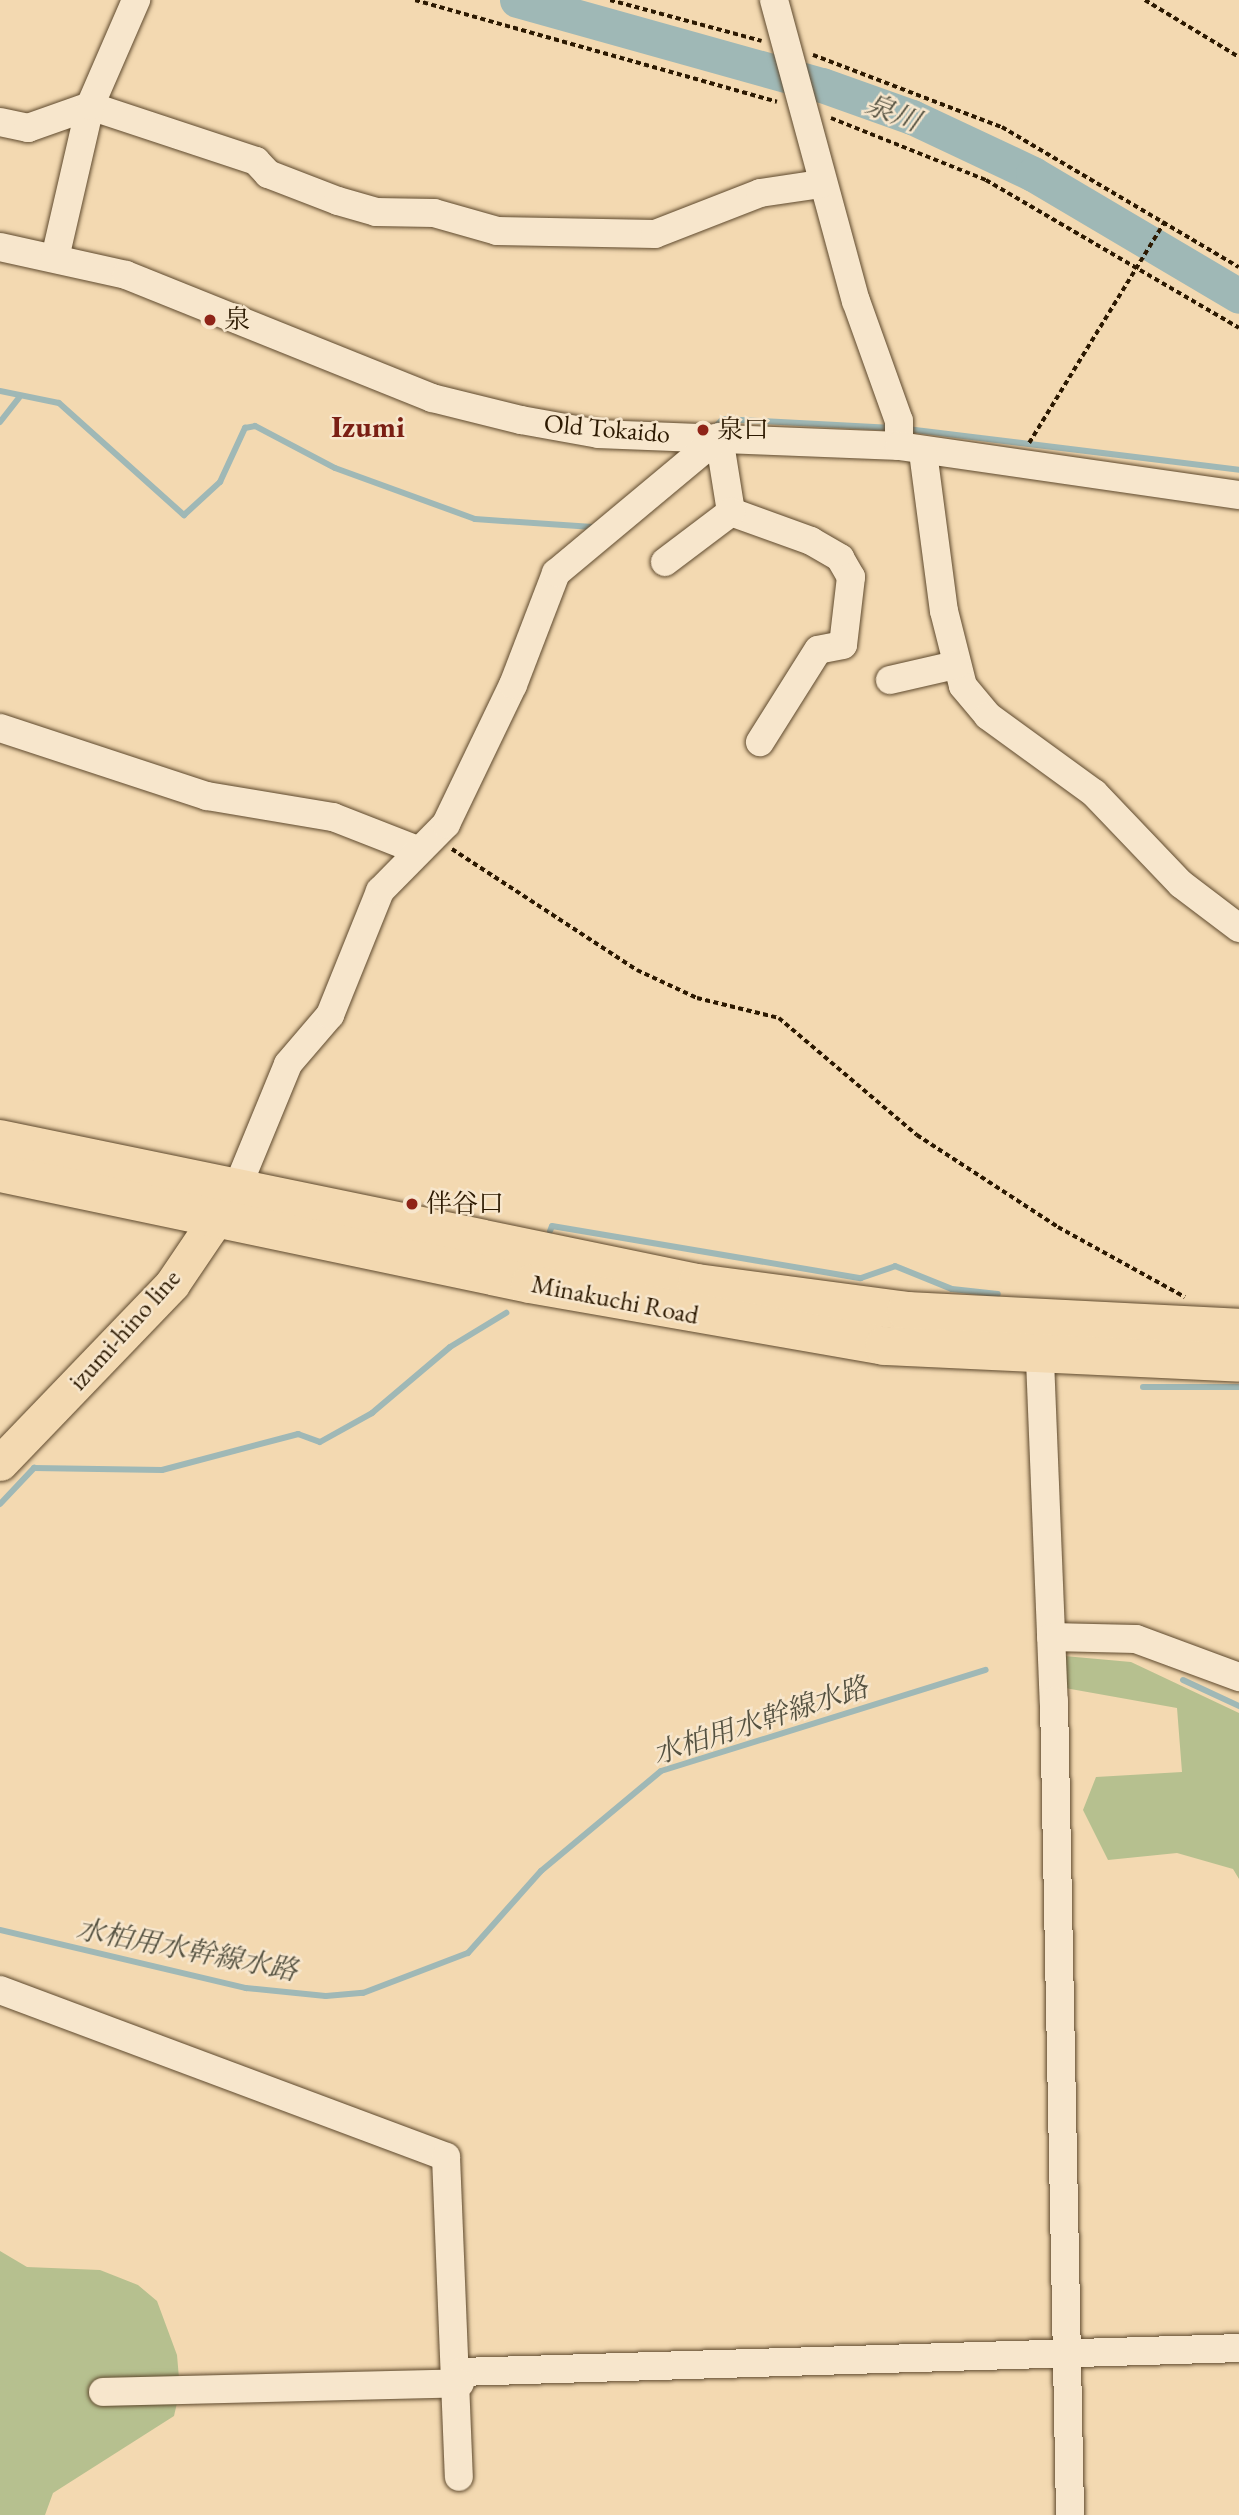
<!DOCTYPE html>
<html>
<head>
<meta charset="utf-8">
<style>
  body { margin:0 }
  #map { position:relative; width:1239px; height:2515px; overflow:hidden; background:#f3d9b1; font-family:"EB Garamond","Noto Serif JP",serif }
  div>[style] { position:absolute }
  .green>* { inset:0; background:#b6c08f }
  .stream>* { height:6px; margin:-3px; padding:0 3px; transform-origin:3px; border-radius:3px; background:#9fb8b6 }
  .river>* { height:35px; margin:-17.5px; padding:0 17.5px; transform-origin:17.5px; border-radius:17.5px; background:#9fb8b6 }
  .path>* { height:3.5px; margin-top:-1.75px; transform-origin:0; background:repeating-linear-gradient(90deg,#2c1901 0 5px,transparent 0 8.5px) }
  .roads { filter:drop-shadow(0 0 2px #5e492d) drop-shadow(0 0 2px #5e492d) }
  .minor>* { height:28px; margin:-14px; padding:0 14px; transform-origin:14px; border-radius:14px; background:#f7e6cc }
  .major>* { height:35px; margin:-17.5px; padding:0 17.5px; transform-origin:17.5px; border-radius:17.5px; background:#f3d9b1 }
  .highway>* { height:38px; margin:-19px; padding:0 19px; transform-origin:19px; border-radius:19px; background:#f3d9b1 }
  .dots>* { width:19px; height:19px; translate:-50% -50%; box-sizing:border-box; border:4px solid #f7e6cc; border-radius:50% }
  span { translate:-50% -50%; white-space:nowrap; text-align:center; line-height:1.15; -webkit-text-stroke:5px #f7e6cc; paint-order:stroke }
  .poi-label { font-size:26px; color:#2c1901 }
  .left { translate:0 -50%; text-align:left }
  .street-label { font-size:26px; color:#2c1901 }
  .water-label { font-size:28px; color:#545140; font-style:italic }
  .quarter-label { font-size:30px; color:#7a1f14; font-weight:700 }
</style>
</head>
<body>
<div id="map">
  <div class="green">
    <div style="clip-path:polygon(1042px 1654px,1131px 1662px,1239px 1713px,1239px 1879px,1233px 1869px,1177px 1853px,1108px 1860px,1083px 1810px,1096px 1777px,1182px 1772px,1177px 1708px,1065px 1688px,1039px 1676px)"></div>
    <div style="clip-path:polygon(0 2251px,27px 2267px,100px 2270px,138px 2285px,157px 2301px,177px 2355px,180px 2390px,174px 2416px,53px 2493px,45px 2515px,0 2515px)"></div>
  </div>
  <div class="stream">
    <div style="left:0;top:391px;width:60px;rotate:11.5deg"></div>
    <div style="left:59px;top:403px;width:168px;rotate:41.9deg"></div>
    <div style="left:184px;top:515px;width:49px;rotate:-42.5deg"></div>
    <div style="left:220px;top:482px;width:60px;rotate:-65.2deg"></div>
    <div style="left:245px;top:428px;width:10px;rotate:-11deg"></div>
    <div style="left:255px;top:426px;width:90px;rotate:27.7deg"></div>
    <div style="left:335px;top:468px;width:149px;rotate:20deg"></div>
    <div style="left:475px;top:519px;width:118px;rotate:3.9deg"></div>
    <div style="left:0;top:422px;width:31px;rotate:-52deg"></div>
    <div style="left:715px;top:427px;width:11px;rotate:-45deg"></div>
    <div style="left:723px;top:419px;width:170px;rotate:3deg"></div>
    <div style="left:907px;top:429px;width:335px;rotate:7deg"></div>
    <div style="left:550px;top:1231px;width:5px;rotate:-68deg"></div>
    <div style="left:552px;top:1226px;width:313px;rotate:9.6deg"></div>
    <div style="left:861px;top:1278px;width:36px;rotate:-19deg"></div>
    <div style="left:895px;top:1266px;width:61px;rotate:22deg"></div>
    <div style="left:952px;top:1289px;width:46px;rotate:6.2deg"></div>
    <div style="left:1143px;top:1387px;width:96px"></div>
    <div style="left:0;top:1504px;width:50px;rotate:-46.6deg"></div>
    <div style="left:34px;top:1468px;width:128px;rotate:0.9deg"></div>
    <div style="left:162px;top:1470px;width:141px;rotate:-14.8deg"></div>
    <div style="left:298px;top:1434px;width:23px;rotate:20deg"></div>
    <div style="left:320px;top:1442px;width:60px;rotate:-29.1deg"></div>
    <div style="left:372px;top:1413px;width:102px;rotate:-40.2deg"></div>
    <div style="left:450px;top:1347px;width:66px;rotate:-31.3deg"></div>
    <div style="left:1183px;top:1680px;width:62px;rotate:24.9deg"></div>
    <div style="left:0;top:1930px;width:253px;rotate:13.3deg"></div>
    <div style="left:246px;top:1988px;width:80px;rotate:5.7deg"></div>
    <div style="left:326px;top:1996px;width:37px;rotate:-5deg"></div>
    <div style="left:363px;top:1993px;width:112px;rotate:-20.9deg"></div>
    <div style="left:468px;top:1953px;width:110px;rotate:-48.3deg"></div>
    <div style="left:541px;top:1871px;width:156px;rotate:-39.8deg"></div>
    <div style="left:661px;top:1771px;width:340px;rotate:-17.3deg"></div>
  </div>
  <div class="river">
    <div style="left:517px;top:0;width:317px;rotate:15.6deg"></div>
    <div style="left:822px;top:85px;width:96px;rotate:19.6deg"></div>
    <div style="left:912px;top:117px;width:134px;rotate:25.2deg"></div>
    <div style="left:1033px;top:174px;width:239px;rotate:30.6deg"></div>
  </div>
  <div class="path">
    <div style="left:415px;top:0;width:376px;rotate:15.7deg"></div>
    <div style="left:610px;top:0;width:157px;rotate:15.1deg"></div>
    <div style="left:1145px;top:0;width:110px;rotate:31.2deg"></div>
    <div style="left:813px;top:55px;width:202px;rotate:20.9deg"></div>
    <div style="left:1002px;top:127px;width:275px;rotate:30.6deg"></div>
    <div style="left:831px;top:118px;width:167px;rotate:21.8deg"></div>
    <div style="left:986px;top:180px;width:293px;rotate:30.3deg"></div>
    <div style="left:1029px;top:443px;width:260px;rotate:-58.5deg"></div>
    <div style="left:452px;top:849px;width:221px;rotate:33.2deg"></div>
    <div style="left:637px;top:970px;width:66px;rotate:25deg"></div>
    <div style="left:697px;top:998px;width:84px;rotate:13.7deg"></div>
    <div style="left:779px;top:1018px;width:181px;rotate:40.3deg"></div>
    <div style="left:917px;top:1135px;width:168px;rotate:33.1deg"></div>
    <div style="left:1058px;top:1227px;width:145px;rotate:28.9deg"></div>
  </div>
  <div class="roads">
    <div class="minor">
      <div style="left:774px;top:0;width:312px;rotate:74.8deg"></div>
      <div style="left:856px;top:301px;width:127px;rotate:70.3deg"></div>
      <div style="left:899px;top:421px;width:25px;rotate:90deg"></div>
      <div style="left:0;top:122px;width:29px;rotate:12deg"></div>
      <div style="left:28px;top:128px;width:66px;rotate:-19.5deg"></div>
      <div style="left:90px;top:106px;width:175px;rotate:18.3deg"></div>
      <div style="left:256px;top:161px;width:18px;rotate:47deg"></div>
      <div style="left:268px;top:174px;width:75px;rotate:21.1deg"></div>
      <div style="left:338px;top:201px;width:40px;rotate:16deg"></div>
      <div style="left:376px;top:212px;width:58px;rotate:1deg"></div>
      <div style="left:434px;top:213px;width:66px;rotate:15.9deg"></div>
      <div style="left:497px;top:231px;width:158px;rotate:1.1deg"></div>
      <div style="left:655px;top:234px;width:113px;rotate:-21.3deg"></div>
      <div style="left:760px;top:193px;width:62px;rotate:-8.4deg"></div>
      <div style="left:0;top:247px;width:129px;rotate:12.5deg"></div>
      <div style="left:126px;top:275px;width:330px;rotate:21.9deg"></div>
      <div style="left:432px;top:398px;width:92px;rotate:13.9deg"></div>
      <div style="left:521px;top:420px;width:79px;rotate:10.2deg"></div>
      <div style="left:599px;top:434px;width:300px;rotate:2.3deg"></div>
      <div style="left:899px;top:446px;width:344px;rotate:8.2deg"></div>
      <div style="left:55px;top:258px;width:156px;rotate:-77deg"></div>
      <div style="left:90px;top:106px;width:116px;rotate:-66.5deg"></div>
      <div style="left:719px;top:437px;width:76px;rotate:80.9deg"></div>
      <div style="left:731px;top:512px;width:85px;rotate:19.9deg"></div>
      <div style="left:811px;top:541px;width:34px;rotate:30deg"></div>
      <div style="left:840px;top:558px;width:22px;rotate:60deg"></div>
      <div style="left:851px;top:577px;width:68px;rotate:96.7deg"></div>
      <div style="left:843px;top:645px;width:25px;rotate:169deg"></div>
      <div style="left:818px;top:650px;width:109px;rotate:122.2deg"></div>
      <div style="left:923px;top:452px;width:160px;rotate:82.5deg"></div>
      <div style="left:944px;top:611px;width:77px;rotate:75.8deg"></div>
      <div style="left:963px;top:686px;width:39px;rotate:50deg"></div>
      <div style="left:988px;top:716px;width:131px;rotate:36deg"></div>
      <div style="left:1094px;top:793px;width:126px;rotate:46.3deg"></div>
      <div style="left:1181px;top:884px;width:73px;rotate:37.2deg"></div>
      <div style="left:665px;top:562px;width:83px;rotate:-37.1deg"></div>
      <div style="left:890px;top:680px;width:67px;rotate:-13deg"></div>
      <div style="left:0;top:728px;width:218px;rotate:18.2deg"></div>
      <div style="left:207px;top:796px;width:128px;rotate:9.5deg"></div>
      <div style="left:333px;top:817px;width:90px;rotate:21.4deg"></div>
      <div style="left:237px;top:1188px;width:134px;rotate:-67.6deg"></div>
      <div style="left:288px;top:1064px;width:65px;rotate:-49.4deg"></div>
      <div style="left:330px;top:1015px;width:134px;rotate:-68deg"></div>
      <div style="left:380px;top:891px;width:94px;rotate:-45.4deg"></div>
      <div style="left:446px;top:824px;width:154px;rotate:-64.3deg"></div>
      <div style="left:513px;top:685px;width:120px;rotate:-69deg"></div>
      <div style="left:556px;top:573px;width:212px;rotate:-39.8deg"></div>
      <div style="left:1039px;top:1335px;width:366px;rotate:87.7deg"></div>
      <div style="left:1054px;top:1701px;width:814px;rotate:88.87deg"></div>
      <div style="left:1051px;top:1637px;width:85px;rotate:1.3deg"></div>
      <div style="left:1136px;top:1639px;width:110px;rotate:20.3deg"></div>
      <div style="left:0;top:1990px;width:476px;rotate:20.5deg"></div>
      <div style="left:446px;top:2157px;width:320px;rotate:87.7deg"></div>
      <div style="left:460px;top:2372px;width:779px;rotate:-1.76deg"></div>
      <div style="left:103px;top:2392px;width:357px;rotate:-1.4deg"></div>
    </div>
    <div class="major">
      <div style="left:0;top:1463px;width:248px;rotate:-46.1deg"></div>
      <div style="left:172px;top:1284px;width:105px;rotate:-55.9deg"></div>
    </div>
    <div class="highway">
      <div style="left:0;top:1139px;width:712px;rotate:11.67deg"></div>
      <div style="left:697px;top:1283px;width:211px;rotate:7.6deg"></div>
      <div style="left:906px;top:1311px;width:333px;rotate:2.9deg"></div>
      <div style="left:0;top:1173px;width:541px;rotate:11.83deg"></div>
      <div style="left:530px;top:1284px;width:359px;rotate:9.9deg"></div>
      <div style="left:884px;top:1346px;width:355px;rotate:2.7deg"></div>
    </div>
  </div>
  <div class="dots">
    <div style="left:210px;top:320px;background:#8f2418"></div>
    <div style="left:703px;top:430px;background:#8f2418"></div>
    <div style="left:412px;top:1204px;background:#8f2418"></div>
  </div>
  <div class="poi-label">
    <span class="left" style="left:224px;top:320px">泉</span>
    <span class="left" style="left:717px;top:430px">泉口</span>
    <span class="left" style="left:426px;top:1204px">伴谷口</span>
  </div>
  <div class="street-label">
    <span style="left:607px;top:429px;rotate:5deg">Old Tokaido</span>
    <span style="left:615px;top:1300px;rotate:11deg">Minakuchi Road</span>
    <span style="left:125px;top:1330px;rotate:-48deg">izumi-hino line</span>
  </div>
  <div class="water-label">
    <span style="left:893px;top:112px;rotate:21deg">泉川</span>
    <span style="left:760px;top:1720px;rotate:-18deg">水柏用水幹線水路</span>
    <span style="left:187px;top:1949px;rotate:11deg">水柏用水幹線水路</span>
  </div>
  <div class="quarter-label">
    <span style="left:368px;top:427px">Izumi</span>
  </div>
</div>
</body>
</html>
